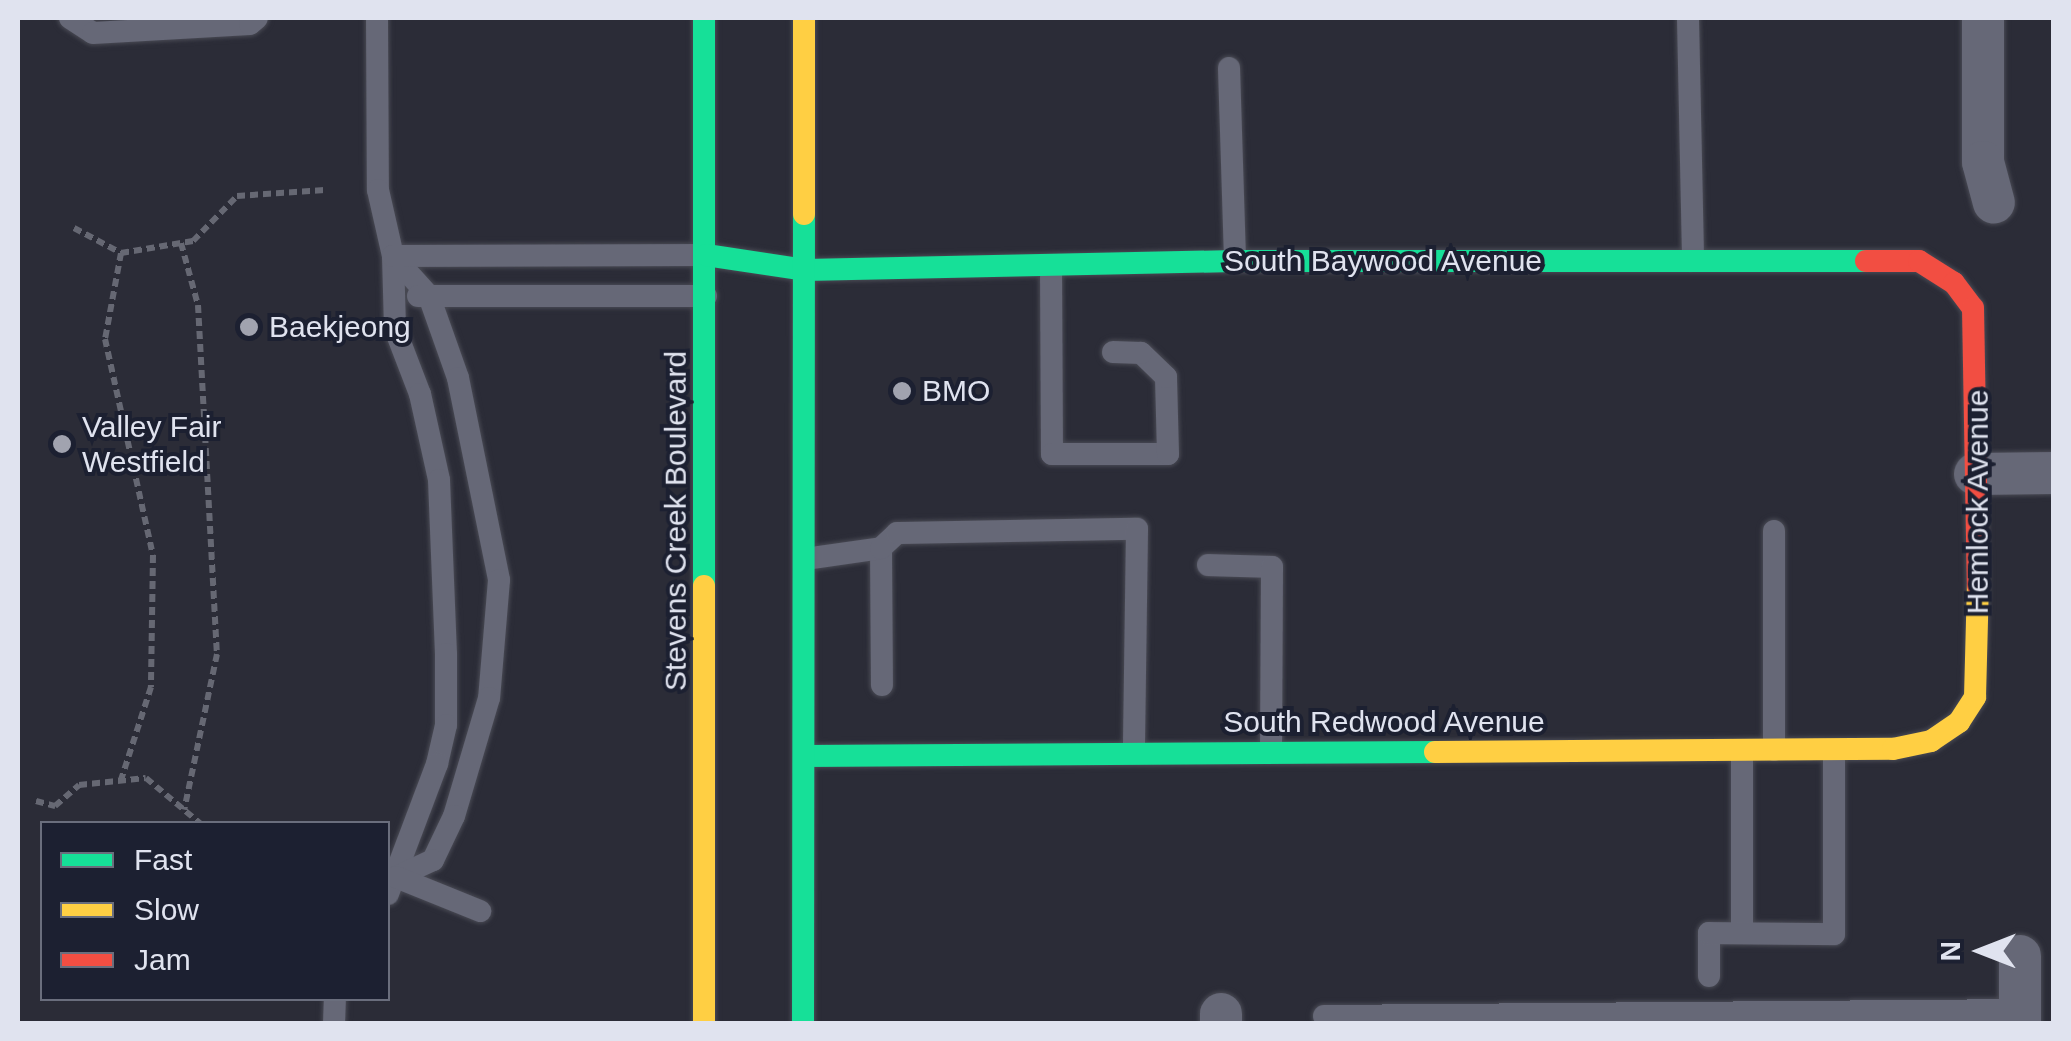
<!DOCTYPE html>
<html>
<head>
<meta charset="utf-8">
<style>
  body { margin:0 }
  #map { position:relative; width:2071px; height:1041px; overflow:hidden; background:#2b2c37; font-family:Helvetica,sans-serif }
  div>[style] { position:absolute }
  .path>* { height:6px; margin-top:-3px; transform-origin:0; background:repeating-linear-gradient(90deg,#666873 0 8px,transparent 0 13px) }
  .roads { filter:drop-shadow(0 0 2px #494a54) drop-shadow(0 0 2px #494a54) }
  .lane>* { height:22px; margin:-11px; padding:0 11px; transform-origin:11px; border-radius:11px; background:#666877 }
  .street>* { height:42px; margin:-21px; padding:0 21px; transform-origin:21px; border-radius:21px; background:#666877 }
  .fast>* { height:22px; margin:-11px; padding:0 11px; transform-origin:11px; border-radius:11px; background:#16e098 }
  .slow>* { height:22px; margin:-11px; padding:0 11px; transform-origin:11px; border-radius:11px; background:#ffcf43 }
  .jam>* { height:22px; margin:-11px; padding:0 11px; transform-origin:11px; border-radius:11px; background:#f24e42 }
  .dots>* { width:28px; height:28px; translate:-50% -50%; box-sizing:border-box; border:5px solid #1c2031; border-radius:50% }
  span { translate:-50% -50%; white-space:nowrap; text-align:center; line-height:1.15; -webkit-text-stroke:8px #1c2031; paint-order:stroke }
  .street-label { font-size:30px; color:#e0e3ef }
  .poi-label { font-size:30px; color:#e0e3ef }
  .left { translate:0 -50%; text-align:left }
  .frame { position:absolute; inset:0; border:20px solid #e0e3ef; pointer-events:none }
  .legend { position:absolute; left:40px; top:821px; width:350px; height:180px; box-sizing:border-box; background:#1c2031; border:2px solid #6a6e7d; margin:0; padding:12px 18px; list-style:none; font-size:30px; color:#e0e3ef }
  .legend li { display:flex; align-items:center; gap:20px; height:50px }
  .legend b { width:50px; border:2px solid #6a6e7d }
  .north { position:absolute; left:1931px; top:901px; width:100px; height:100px; -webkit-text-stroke:8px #1c2031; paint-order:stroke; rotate:270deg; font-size:28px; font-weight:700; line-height:40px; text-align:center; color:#e0e3ef }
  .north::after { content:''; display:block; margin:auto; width:35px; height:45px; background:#e0e3ef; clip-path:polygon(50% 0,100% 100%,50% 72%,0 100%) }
</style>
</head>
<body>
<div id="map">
  <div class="path">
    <div style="left:74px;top:228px;width:53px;rotate:28deg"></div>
    <div style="left:121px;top:253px;width:73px;rotate:-9.5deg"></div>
    <div style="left:193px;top:241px;width:63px;rotate:-45.6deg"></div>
    <div style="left:237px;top:196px;width:88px;rotate:-3.9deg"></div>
    <div style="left:181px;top:243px;width:64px;rotate:74.7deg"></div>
    <div style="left:198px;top:305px;width:350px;rotate:86.9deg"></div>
    <div style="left:217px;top:654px;width:159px;rotate:101.9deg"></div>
    <div style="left:121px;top:253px;width:87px;rotate:100.5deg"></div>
    <div style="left:105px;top:339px;width:221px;rotate:77.5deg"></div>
    <div style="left:153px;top:555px;width:132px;rotate:90.9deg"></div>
    <div style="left:151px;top:687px;width:98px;rotate:107.9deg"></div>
    <div style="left:36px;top:801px;width:20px;rotate:15deg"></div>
    <div style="left:55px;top:806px;width:32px;rotate:-41deg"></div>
    <div style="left:79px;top:785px;width:67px;rotate:-6deg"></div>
    <div style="left:146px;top:778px;width:72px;rotate:39.9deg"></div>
  </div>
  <div class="roads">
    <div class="lane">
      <div style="left:70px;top:18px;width:27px;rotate:33deg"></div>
      <div style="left:93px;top:33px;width:157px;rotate:-3.3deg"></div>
      <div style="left:250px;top:24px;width:9px;rotate:-41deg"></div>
      <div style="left:377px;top:18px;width:172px;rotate:89.7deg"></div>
      <div style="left:378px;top:190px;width:68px;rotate:77.2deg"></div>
      <div style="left:393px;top:256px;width:73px;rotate:88.4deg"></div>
      <div style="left:395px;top:329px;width:70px;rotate:69deg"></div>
      <div style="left:420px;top:394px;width:88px;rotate:77.5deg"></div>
      <div style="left:439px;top:480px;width:174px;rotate:87.7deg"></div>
      <div style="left:446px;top:654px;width:71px;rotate:90deg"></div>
      <div style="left:446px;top:725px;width:40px;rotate:103deg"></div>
      <div style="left:437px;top:764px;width:139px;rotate:110.7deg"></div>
      <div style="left:1688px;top:18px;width:243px;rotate:88.8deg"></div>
      <div style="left:1229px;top:68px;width:193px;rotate:88.2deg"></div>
      <div style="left:393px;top:256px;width:54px;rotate:48deg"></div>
      <div style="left:429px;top:296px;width:87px;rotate:70.5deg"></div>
      <div style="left:458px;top:378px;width:206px;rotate:78.5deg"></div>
      <div style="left:499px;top:580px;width:118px;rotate:94.8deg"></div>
      <div style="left:489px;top:698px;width:123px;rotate:106.5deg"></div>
      <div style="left:454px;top:816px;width:49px;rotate:115.5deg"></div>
      <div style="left:433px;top:860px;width:41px;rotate:155.3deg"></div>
      <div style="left:393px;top:256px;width:313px;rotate:-0.2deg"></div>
      <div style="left:1051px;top:265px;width:189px;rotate:89.7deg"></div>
      <div style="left:1052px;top:454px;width:116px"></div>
      <div style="left:1168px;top:454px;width:77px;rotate:-91.5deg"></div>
      <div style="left:1166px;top:377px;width:35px;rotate:-136deg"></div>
      <div style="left:1141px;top:353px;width:28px;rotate:-178deg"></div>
      <div style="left:418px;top:296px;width:288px"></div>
      <div style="left:1774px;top:531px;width:219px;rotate:90deg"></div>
      <div style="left:881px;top:548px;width:137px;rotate:89.6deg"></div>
      <div style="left:805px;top:559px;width:77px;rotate:-8.2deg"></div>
      <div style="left:881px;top:548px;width:22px;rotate:-43deg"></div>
      <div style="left:897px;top:533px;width:240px;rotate:-1deg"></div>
      <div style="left:1137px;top:529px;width:224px;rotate:90.8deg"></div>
      <div style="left:1208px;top:565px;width:64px;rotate:1.8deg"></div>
      <div style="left:1272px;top:567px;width:185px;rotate:90.3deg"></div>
      <div style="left:1742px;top:750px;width:183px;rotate:90deg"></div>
      <div style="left:396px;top:877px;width:91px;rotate:22deg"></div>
      <div style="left:1709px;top:976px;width:43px;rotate:-90deg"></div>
      <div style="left:1709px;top:933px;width:125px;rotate:0.5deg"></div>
      <div style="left:1834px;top:934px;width:184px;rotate:-90deg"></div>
      <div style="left:1324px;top:1016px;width:696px;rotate:-0.49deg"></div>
      <div style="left:334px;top:1024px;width:26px;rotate:-88deg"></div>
    </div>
    <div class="street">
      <div style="left:1983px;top:18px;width:144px;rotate:90deg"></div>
      <div style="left:1983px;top:162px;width:42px;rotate:75deg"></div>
      <div style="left:1975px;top:474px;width:79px;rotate:-0.7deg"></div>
      <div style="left:2020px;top:956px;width:68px;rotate:90deg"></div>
      <div style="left:1221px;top:1014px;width:10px;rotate:90deg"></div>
    </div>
    <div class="fast">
      <div style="left:704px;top:18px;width:568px;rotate:90deg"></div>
      <div style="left:706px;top:255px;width:100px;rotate:8.6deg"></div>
      <div style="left:805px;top:270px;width:430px;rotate:-1.2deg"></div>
      <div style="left:1235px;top:261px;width:631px"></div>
      <div style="left:804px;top:756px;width:631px;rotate:-0.36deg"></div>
      <div style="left:803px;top:1024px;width:810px;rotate:-89.93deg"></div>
    </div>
    <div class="slow">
      <div style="left:804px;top:214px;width:196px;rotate:-90deg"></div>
      <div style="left:704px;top:586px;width:438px;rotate:90deg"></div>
      <div style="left:1435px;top:752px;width:458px;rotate:-0.4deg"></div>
      <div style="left:1893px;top:749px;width:39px;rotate:-12deg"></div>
      <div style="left:1931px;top:741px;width:34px;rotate:-34deg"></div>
      <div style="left:1959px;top:722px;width:30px;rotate:-57deg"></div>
      <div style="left:1975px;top:697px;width:112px;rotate:-88.5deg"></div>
    </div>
    <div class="jam">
      <div style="left:1866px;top:261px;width:53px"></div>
      <div style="left:1919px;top:261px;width:41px;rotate:32.2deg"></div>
      <div style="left:1954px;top:283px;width:31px;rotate:53deg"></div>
      <div style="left:1973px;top:308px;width:277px;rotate:89deg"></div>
    </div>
  </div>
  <div class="dots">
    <div style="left:249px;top:327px;background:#a1a3af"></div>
    <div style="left:902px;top:391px;background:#a1a3af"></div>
    <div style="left:62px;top:444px;background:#a1a3af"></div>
  </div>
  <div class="street-label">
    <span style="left:1383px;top:261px">South Baywood Avenue</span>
    <span style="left:1978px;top:502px;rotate:-90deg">Hemlock Avenue</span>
    <span style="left:676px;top:521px;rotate:-90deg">Stevens Creek Boulevard</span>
    <span style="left:1384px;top:722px">South Redwood Avenue</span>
  </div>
  <div class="poi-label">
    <span class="left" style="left:269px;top:327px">Baekjeong</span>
    <span class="left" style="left:922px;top:391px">BMO</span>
    <span class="left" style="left:82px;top:444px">Valley Fair<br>Westfield</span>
  </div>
  <div class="frame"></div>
  <ul class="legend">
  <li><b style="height:12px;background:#16e098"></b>Fast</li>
  <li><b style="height:12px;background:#ffcf43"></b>Slow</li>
  <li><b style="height:12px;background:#f24e42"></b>Jam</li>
  </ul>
  <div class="north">N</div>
</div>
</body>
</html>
